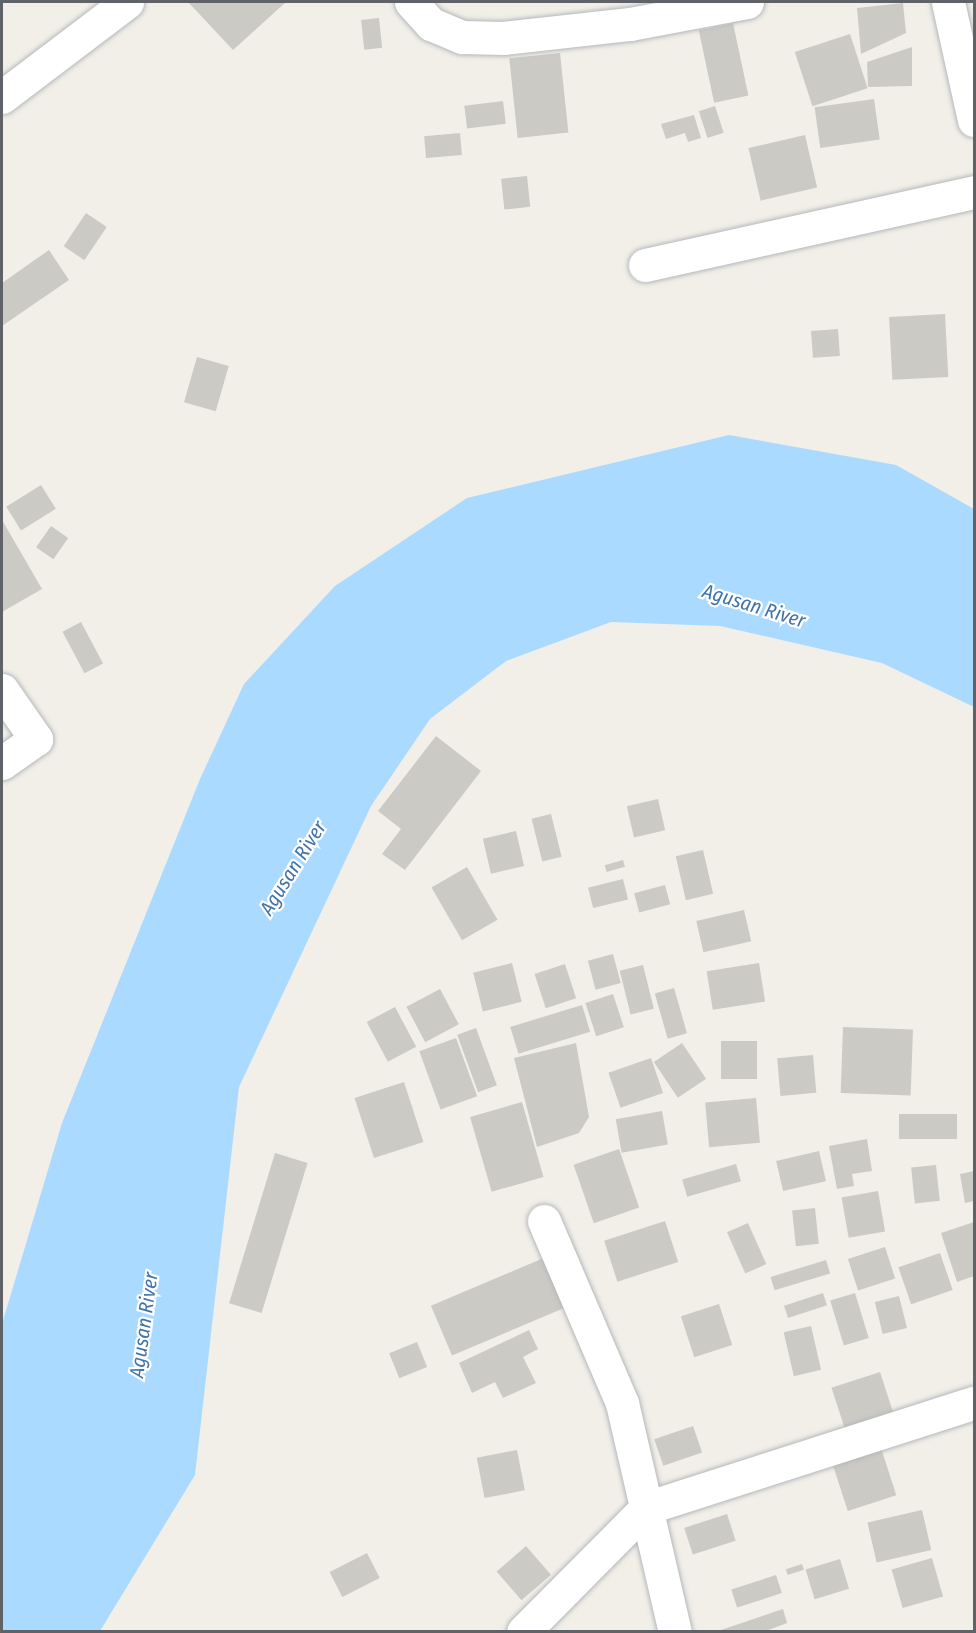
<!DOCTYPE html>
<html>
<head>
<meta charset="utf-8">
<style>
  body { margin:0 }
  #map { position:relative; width:976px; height:1633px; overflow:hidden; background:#f1efe8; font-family:"Fira Sans Condensed",sans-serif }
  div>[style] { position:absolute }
  .water>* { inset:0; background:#aadaff }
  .building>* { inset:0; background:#cccac5; transform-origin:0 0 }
  .roads { filter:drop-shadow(0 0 2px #b5b8bc) drop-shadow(0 0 2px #b5b8bc) }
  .street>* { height:33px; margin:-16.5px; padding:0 16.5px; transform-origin:16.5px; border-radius:16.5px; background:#fff }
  span { translate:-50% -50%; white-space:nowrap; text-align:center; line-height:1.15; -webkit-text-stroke:4.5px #fff; paint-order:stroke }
  .water-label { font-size:20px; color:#4174aa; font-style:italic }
  .frame { position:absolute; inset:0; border:3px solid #5f6368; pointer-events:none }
</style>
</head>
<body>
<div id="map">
  <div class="water">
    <div style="clip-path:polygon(729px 435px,896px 465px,974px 509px,974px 707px,882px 663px,720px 626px,611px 622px,506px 661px,430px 719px,371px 806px,239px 1087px,195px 1475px,100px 1631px,2px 1631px,2px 1324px,62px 1123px,200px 779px,244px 684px,335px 586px,467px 498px)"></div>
  </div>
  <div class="building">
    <div style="clip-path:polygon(188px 2px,286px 2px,233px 50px)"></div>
    <div style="clip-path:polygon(903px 3px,906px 33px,861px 54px,857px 8px)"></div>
    <div style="left:379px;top:18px;width:30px;height:18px;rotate:84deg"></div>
    <div style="left:733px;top:23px;width:74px;height:35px;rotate:78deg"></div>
    <div style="left:850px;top:34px;width:57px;height:58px;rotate:72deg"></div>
    <div style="clip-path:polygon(912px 47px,912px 86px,868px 87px,867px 62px)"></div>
    <div style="left:560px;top:53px;width:80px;height:51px;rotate:84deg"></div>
    <div style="left:874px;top:99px;width:41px;height:60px;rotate:82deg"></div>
    <div style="left:503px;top:101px;width:23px;height:39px;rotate:83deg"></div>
    <div style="left:715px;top:106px;width:28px;height:17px;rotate:72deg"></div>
    <div style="clip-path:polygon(694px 115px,701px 138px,688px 142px,685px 133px,666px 139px,661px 124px)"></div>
    <div style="left:460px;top:133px;width:22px;height:36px;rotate:85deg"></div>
    <div style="left:805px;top:135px;width:54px;height:58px;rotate:77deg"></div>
    <div style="left:527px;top:176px;width:31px;height:26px;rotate:84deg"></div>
    <div style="left:86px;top:213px;width:25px;height:40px;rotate:34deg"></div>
    <div style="clip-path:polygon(49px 250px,69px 280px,2px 326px,2px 283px)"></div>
    <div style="left:945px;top:314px;width:63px;height:56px;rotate:87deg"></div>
    <div style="left:838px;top:329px;width:27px;height:27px;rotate:86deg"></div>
    <div style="left:197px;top:357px;width:33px;height:47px;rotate:16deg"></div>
    <div style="left:41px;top:485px;width:28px;height:41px;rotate:58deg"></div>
    <div style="clip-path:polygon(2px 520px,42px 589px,2px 612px)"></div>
    <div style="left:51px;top:526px;width:21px;height:26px;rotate:35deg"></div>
    <div style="left:81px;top:622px;width:47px;height:21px;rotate:62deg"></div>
    <div style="clip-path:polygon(436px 736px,481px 771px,405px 870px,382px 854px,401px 829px,378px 811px)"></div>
    <div style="left:658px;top:799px;width:32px;height:32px;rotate:77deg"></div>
    <div style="left:551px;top:814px;width:44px;height:20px;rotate:76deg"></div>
    <div style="left:516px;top:831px;width:36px;height:34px;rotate:77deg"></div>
    <div style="left:703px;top:850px;width:45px;height:28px;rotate:77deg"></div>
    <div style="left:623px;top:860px;width:7px;height:19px;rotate:74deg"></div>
    <div style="left:467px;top:867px;width:61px;height:41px;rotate:60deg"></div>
    <div style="left:623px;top:879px;width:21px;height:36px;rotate:76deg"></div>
    <div style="left:665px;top:885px;width:20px;height:32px;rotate:75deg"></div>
    <div style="left:744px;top:910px;width:32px;height:49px;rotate:77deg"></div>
    <div style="left:613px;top:954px;width:30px;height:26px;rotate:75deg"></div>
    <div style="left:512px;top:963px;width:40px;height:40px;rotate:76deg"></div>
    <div style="left:759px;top:963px;width:39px;height:53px;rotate:81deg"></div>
    <div style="left:565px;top:964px;width:36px;height:32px;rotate:72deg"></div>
    <div style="left:643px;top:965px;width:45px;height:24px;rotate:76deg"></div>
    <div style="left:674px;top:988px;width:47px;height:20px;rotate:74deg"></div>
    <div style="left:440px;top:989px;width:40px;height:38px;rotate:62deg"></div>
    <div style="left:613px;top:994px;width:35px;height:29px;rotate:72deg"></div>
    <div style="left:582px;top:1005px;width:28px;height:75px;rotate:73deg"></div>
    <div style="left:395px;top:1007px;width:45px;height:32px;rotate:62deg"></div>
    <div style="left:843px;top:1027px;width:70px;height:66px;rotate:2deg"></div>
    <div style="left:476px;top:1028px;width:61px;height:20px;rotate:70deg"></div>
    <div style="left:456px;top:1038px;width:62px;height:39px;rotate:70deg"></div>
    <div style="left:721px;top:1041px;width:36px;height:38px"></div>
    <div style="clip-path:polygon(576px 1043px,589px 1117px,579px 1133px,537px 1147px,514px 1058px)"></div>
    <div style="left:682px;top:1043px;width:43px;height:34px;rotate:56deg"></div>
    <div style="left:813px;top:1055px;width:38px;height:36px;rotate:85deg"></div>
    <div style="left:651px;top:1058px;width:37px;height:45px;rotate:71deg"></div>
    <div style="left:404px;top:1082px;width:63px;height:52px;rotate:72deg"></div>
    <div style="left:756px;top:1098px;width:45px;height:51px;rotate:85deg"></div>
    <div style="left:522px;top:1102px;width:78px;height:54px;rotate:74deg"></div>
    <div style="left:662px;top:1111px;width:34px;height:47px;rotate:80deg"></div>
    <div style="left:899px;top:1114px;width:58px;height:25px"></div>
    <div style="clip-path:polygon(867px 1139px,872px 1171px,852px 1174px,854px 1186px,837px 1189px,829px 1146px)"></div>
    <div style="left:619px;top:1149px;width:62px;height:48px;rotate:71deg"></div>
    <div style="left:819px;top:1151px;width:31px;height:44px;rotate:77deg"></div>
    <div style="left:275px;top:1153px;width:34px;height:157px;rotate:17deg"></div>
    <div style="left:736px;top:1164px;width:18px;height:56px;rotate:74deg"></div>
    <div style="left:936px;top:1165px;width:36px;height:25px;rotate:84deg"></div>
    <div style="clip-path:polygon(974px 1171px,974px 1201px,965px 1203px,960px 1174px)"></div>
    <div style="left:878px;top:1191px;width:41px;height:37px;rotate:80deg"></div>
    <div style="left:815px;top:1208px;width:36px;height:23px;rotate:84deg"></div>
    <div style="left:665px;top:1221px;width:43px;height:64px;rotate:72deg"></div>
    <div style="clip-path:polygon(974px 1222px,974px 1276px,957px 1282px,941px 1233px)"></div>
    <div style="left:748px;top:1223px;width:45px;height:23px;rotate:66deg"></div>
    <div style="left:885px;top:1247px;width:33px;height:39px;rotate:72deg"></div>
    <div style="left:940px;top:1253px;width:39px;height:44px;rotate:71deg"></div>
    <div style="left:546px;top:1257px;width:54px;height:125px;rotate:67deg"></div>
    <div style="left:826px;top:1260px;width:14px;height:58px;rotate:73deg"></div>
    <div style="left:823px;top:1293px;width:13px;height:41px;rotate:72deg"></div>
    <div style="left:855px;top:1293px;width:47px;height:26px;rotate:73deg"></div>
    <div style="left:899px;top:1296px;width:33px;height:25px;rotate:76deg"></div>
    <div style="left:719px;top:1304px;width:43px;height:40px;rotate:72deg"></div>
    <div style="left:811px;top:1326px;width:45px;height:28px;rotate:77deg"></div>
    <div style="clip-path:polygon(529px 1330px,538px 1349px,523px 1357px,536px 1383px,503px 1398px,495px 1382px,472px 1393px,459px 1363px)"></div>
    <div style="left:417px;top:1342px;width:27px;height:30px;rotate:68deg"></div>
    <div style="left:880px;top:1372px;width:55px;height:51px;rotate:72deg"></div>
    <div style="left:693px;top:1426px;width:28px;height:41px;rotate:71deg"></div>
    <div style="left:879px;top:1442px;width:56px;height:51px;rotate:72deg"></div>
    <div style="left:517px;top:1450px;width:41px;height:41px;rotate:79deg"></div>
    <div style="left:922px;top:1510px;width:41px;height:56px;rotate:77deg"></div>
    <div style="left:727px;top:1514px;width:28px;height:45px;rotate:72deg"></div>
    <div style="left:526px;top:1546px;width:38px;height:39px;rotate:49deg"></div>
    <div style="left:367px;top:1553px;width:28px;height:42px;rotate:63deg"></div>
    <div style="left:932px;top:1558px;width:40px;height:42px;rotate:74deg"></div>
    <div style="left:840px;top:1559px;width:31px;height:36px;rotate:73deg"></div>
    <div style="left:802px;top:1564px;width:6px;height:17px;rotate:72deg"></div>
    <div style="left:776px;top:1575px;width:19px;height:47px;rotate:72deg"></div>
    <div style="clip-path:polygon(783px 1609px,787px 1623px,763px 1632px,715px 1632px)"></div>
  </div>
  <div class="roads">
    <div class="street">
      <div style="left:411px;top:2px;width:30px;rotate:48deg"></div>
      <div style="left:431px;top:24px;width:34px;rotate:23deg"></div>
      <div style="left:462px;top:37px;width:41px;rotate:1.4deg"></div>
      <div style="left:503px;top:38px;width:128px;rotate:-6.3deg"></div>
      <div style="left:630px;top:24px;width:119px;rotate:-10.6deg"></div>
      <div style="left:948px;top:2px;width:121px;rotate:77.6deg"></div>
      <div style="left:2px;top:97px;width:157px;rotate:-37.2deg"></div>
      <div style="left:645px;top:265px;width:337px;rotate:-12.5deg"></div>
      <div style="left:2px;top:690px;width:60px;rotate:55.2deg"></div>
      <div style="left:36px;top:739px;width:42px;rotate:144.8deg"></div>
      <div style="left:544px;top:1221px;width:198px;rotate:66.8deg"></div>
      <div style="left:622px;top:1403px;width:235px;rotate:77deg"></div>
      <div style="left:523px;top:1632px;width:175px;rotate:-45.2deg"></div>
      <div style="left:646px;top:1508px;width:344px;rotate:-17.8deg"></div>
    </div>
  </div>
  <div class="water-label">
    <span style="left:754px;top:606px;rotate:17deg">Agusan River</span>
    <span style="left:293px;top:868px;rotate:-58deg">Agusan River</span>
    <span style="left:144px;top:1325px;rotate:-82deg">Agusan River</span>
  </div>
  <div class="frame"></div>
</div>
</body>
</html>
